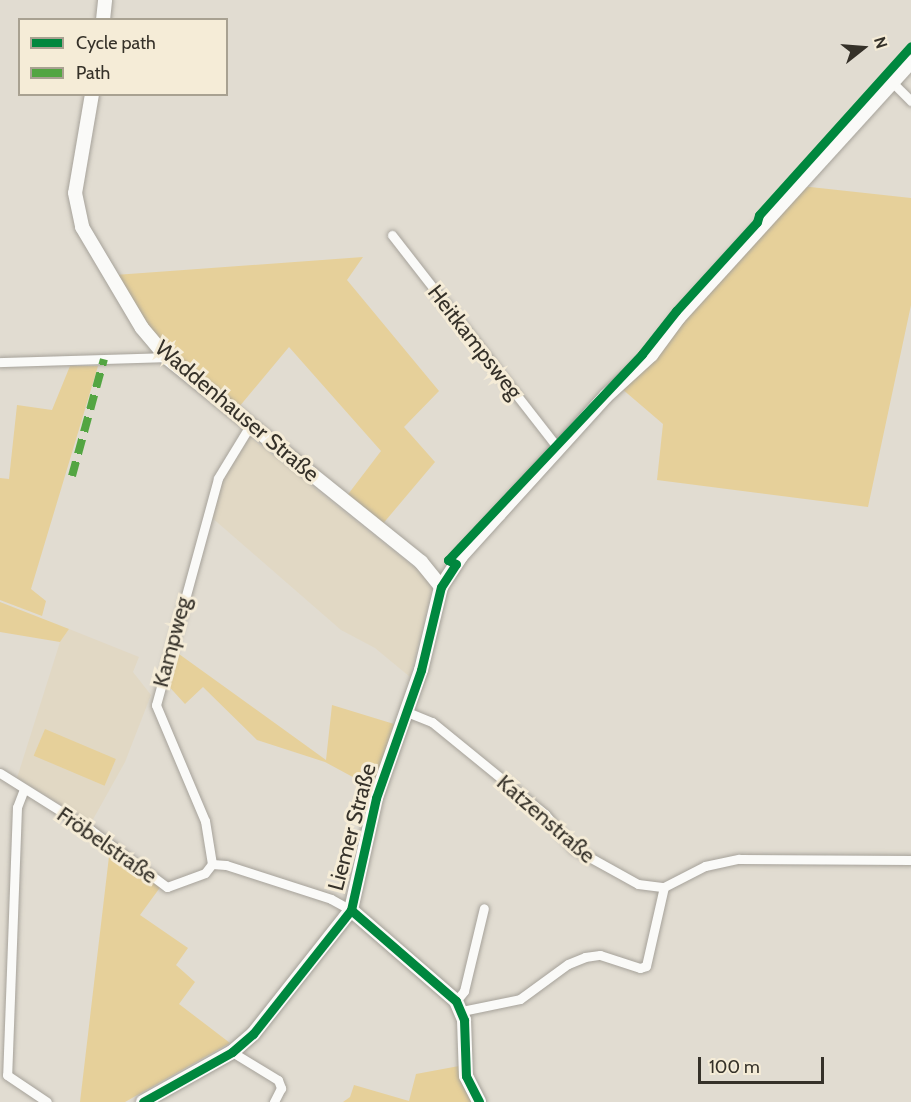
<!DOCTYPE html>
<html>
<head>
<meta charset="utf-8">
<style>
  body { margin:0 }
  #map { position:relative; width:911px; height:1102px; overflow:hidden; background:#e1dcd1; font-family:Cabin,sans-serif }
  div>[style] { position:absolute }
  .built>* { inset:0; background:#e1d8c4 }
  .green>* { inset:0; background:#e6d09a; transform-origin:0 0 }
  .roads { filter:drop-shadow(0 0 2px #a6a29a) drop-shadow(0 0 2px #a6a29a) }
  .street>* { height:9px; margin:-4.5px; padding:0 4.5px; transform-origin:4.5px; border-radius:4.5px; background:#fafaf8 }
  .secondary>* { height:14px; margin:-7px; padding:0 7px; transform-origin:7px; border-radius:7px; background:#fafaf8 }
  .quiet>* { height:8px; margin-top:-4px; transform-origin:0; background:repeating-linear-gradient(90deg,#53a542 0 15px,transparent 0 23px) }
  .cycleway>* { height:9px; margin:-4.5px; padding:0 4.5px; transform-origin:4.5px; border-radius:4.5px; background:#00873e }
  span { translate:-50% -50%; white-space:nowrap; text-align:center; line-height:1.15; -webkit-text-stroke:6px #f5ecd7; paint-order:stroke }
  .street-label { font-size:22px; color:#353129 }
  .legend { position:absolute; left:18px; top:18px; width:210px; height:78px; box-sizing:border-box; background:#f5ecd7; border:2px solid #a8a191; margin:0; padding:8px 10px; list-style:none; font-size:18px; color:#353129 }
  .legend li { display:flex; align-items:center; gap:12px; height:30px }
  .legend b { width:30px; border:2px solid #a8a191 }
  .north { position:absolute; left:833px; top:18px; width:60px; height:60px; -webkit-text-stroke:4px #f5ecd7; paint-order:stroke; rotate:73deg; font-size:16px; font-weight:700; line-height:24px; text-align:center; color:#353129 }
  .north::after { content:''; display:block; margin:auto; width:21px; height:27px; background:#353129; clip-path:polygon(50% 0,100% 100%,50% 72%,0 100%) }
  .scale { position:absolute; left:698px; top:1057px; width:126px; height:27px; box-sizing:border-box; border:3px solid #353129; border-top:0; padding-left:8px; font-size:18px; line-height:21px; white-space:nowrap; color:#353129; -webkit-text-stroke:4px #f5ecd7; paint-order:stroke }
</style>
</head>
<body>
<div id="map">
  <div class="built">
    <div style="clip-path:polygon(250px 437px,434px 583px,410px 677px,375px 648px,341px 630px,210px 516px,221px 481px)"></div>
    <div style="clip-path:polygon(69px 629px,139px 657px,133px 672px,151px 695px,125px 762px,91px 823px,17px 778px,60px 642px)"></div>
  </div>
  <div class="green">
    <div style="clip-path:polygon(801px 186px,911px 198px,911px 305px,868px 507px,657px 480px,663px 424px,621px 388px)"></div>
    <div style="clip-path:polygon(363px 257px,347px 280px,439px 391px,404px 427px,435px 462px,381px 526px,346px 497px,381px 451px,289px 347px,239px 407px,178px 360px,146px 325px,115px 275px)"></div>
    <div style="clip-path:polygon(70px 366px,98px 366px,31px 589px,46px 601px,42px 616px,0 600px,0 478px,9px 479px,17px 405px,52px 410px)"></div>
    <div style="clip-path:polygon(0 602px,69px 629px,60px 642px,0 632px)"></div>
    <div style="clip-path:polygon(172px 649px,326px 760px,332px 705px,394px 724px,375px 789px,325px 762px,257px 740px,203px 687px,185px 704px,164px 681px)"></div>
    <div style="left:45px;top:729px;width:77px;height:29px;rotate:23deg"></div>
    <div style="clip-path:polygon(110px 848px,164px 882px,140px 915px,188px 948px,176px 965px,195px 982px,179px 1004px,230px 1043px,125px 1102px,80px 1102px)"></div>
    <div style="clip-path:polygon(459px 1066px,478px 1102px,343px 1102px,350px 1097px,354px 1085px,409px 1101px,416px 1074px)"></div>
  </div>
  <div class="roads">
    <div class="street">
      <div style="left:892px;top:82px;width:27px;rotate:45deg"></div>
      <div style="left:392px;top:235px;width:270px;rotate:52.1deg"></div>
      <div style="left:0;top:362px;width:166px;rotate:-1.7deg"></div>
      <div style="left:407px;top:712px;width:27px;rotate:22deg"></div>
      <div style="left:432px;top:722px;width:146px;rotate:39.2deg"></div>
      <div style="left:545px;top:814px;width:44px;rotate:50.5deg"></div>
      <div style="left:573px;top:848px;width:74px;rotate:29deg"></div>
      <div style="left:638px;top:884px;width:26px;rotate:7deg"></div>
      <div style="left:664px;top:887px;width:46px;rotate:-27.1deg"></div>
      <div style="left:705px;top:866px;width:35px;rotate:-12deg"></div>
      <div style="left:739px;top:859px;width:172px;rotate:0.3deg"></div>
      <div style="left:0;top:773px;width:107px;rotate:32.1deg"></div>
      <div style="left:91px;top:830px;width:95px;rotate:36.9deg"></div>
      <div style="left:167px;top:887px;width:40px;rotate:-20.2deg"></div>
      <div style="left:205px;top:873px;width:11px;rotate:-52deg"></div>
      <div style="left:212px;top:864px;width:14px;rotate:4deg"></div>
      <div style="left:226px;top:865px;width:110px;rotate:17.9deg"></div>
      <div style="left:331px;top:899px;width:23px;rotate:29deg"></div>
      <div style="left:24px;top:789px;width:19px;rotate:111deg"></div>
      <div style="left:17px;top:807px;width:268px;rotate:92.1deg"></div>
      <div style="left:7px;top:1075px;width:48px;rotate:34deg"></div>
      <div style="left:212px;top:864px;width:44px;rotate:-99.2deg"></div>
      <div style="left:205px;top:821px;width:126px;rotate:-112.9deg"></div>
      <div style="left:156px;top:705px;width:235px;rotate:-74.7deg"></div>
      <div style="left:218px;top:478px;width:63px;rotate:-58.6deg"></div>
      <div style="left:456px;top:1001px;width:13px;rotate:-51deg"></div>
      <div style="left:464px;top:991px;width:85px;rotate:-76.5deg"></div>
      <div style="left:462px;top:1011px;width:59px;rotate:-11.7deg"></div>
      <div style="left:520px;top:999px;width:59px;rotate:-36.1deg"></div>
      <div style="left:568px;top:964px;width:18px;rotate:-22deg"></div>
      <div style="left:585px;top:957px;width:15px;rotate:-8deg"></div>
      <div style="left:600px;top:955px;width:42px;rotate:18deg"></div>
      <div style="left:640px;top:968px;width:6px;rotate:-18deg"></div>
      <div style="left:646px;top:966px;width:81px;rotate:-77.2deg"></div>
      <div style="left:232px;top:1052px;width:54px;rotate:31.3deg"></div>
      <div style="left:278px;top:1080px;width:9px;rotate:69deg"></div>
      <div style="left:281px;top:1088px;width:16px;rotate:117deg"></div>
    </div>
    <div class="secondary">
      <div style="left:103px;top:20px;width:20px;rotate:-84deg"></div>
      <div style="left:92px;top:94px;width:100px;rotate:99.7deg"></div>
      <div style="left:75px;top:193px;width:35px;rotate:78deg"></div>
      <div style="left:82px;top:227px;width:117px;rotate:59.3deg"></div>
      <div style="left:142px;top:328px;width:38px;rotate:50deg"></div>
      <div style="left:166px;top:357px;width:327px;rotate:38.8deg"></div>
      <div style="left:421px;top:562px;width:32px;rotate:51deg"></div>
      <div style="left:441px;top:587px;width:85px;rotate:103.5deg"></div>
      <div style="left:421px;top:670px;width:136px;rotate:109.4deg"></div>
      <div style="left:376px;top:798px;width:115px;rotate:102.6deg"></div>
      <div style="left:351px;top:910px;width:158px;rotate:128.3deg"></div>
      <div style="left:253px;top:1034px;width:28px;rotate:139deg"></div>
      <div style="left:232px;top:1052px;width:102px;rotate:150.7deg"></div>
      <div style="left:441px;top:587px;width:37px;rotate:-57deg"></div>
      <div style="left:461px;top:556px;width:57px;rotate:-47.9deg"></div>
      <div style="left:499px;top:514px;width:159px;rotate:-47.8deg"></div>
      <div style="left:606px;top:396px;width:61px;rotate:-42.3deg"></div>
      <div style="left:651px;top:355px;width:47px;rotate:-53.6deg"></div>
      <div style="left:679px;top:317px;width:345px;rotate:-47.7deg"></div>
      <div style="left:351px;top:910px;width:139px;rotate:40.9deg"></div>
      <div style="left:456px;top:1001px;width:21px;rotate:67deg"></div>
      <div style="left:464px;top:1020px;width:56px;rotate:88deg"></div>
      <div style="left:466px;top:1076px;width:29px;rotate:63deg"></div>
    </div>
  </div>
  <div class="quiet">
    <div style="left:72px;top:476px;width:121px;rotate:-74.7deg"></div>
  </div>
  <div class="cycleway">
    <div style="left:351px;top:910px;width:139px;rotate:40.9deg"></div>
    <div style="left:456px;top:1001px;width:21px;rotate:67deg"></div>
    <div style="left:464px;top:1020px;width:56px;rotate:88deg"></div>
    <div style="left:466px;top:1076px;width:29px;rotate:63deg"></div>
    <div style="left:143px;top:1102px;width:102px;rotate:-29.3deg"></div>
    <div style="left:232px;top:1052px;width:28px;rotate:-41deg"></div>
    <div style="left:253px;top:1034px;width:158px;rotate:-51.7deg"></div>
    <div style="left:351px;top:910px;width:115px;rotate:-77.4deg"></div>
    <div style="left:376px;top:798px;width:136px;rotate:-70.6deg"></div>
    <div style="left:421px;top:670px;width:85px;rotate:-76.5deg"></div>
    <div style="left:441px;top:587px;width:27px;rotate:-57deg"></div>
    <div style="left:456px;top:564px;width:9px;rotate:-153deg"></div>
    <div style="left:448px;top:560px;width:283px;rotate:-46.7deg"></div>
    <div style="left:642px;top:354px;width:55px;rotate:-51.7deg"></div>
    <div style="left:676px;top:311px;width:120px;rotate:-47.7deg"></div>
    <div style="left:757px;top:222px;width:7px;rotate:-74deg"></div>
    <div style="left:759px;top:215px;width:227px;rotate:-48deg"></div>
  </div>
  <div class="street-label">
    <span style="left:475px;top:342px;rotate:52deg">Heitkampsweg</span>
    <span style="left:237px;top:411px;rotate:40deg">Waddenhauser Straße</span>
    <span style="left:172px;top:642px;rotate:-75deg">Kampweg</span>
    <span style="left:546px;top:819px;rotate:41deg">Katzenstraße</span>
    <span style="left:352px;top:827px;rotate:-75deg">Liemer Straße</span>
    <span style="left:107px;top:845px;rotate:35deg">Fröbelstraße</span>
  </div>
  <ul class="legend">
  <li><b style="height:8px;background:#00873e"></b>Cycle path</li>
  <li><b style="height:8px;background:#53a542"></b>Path</li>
  </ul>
  <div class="north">N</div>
  <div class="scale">100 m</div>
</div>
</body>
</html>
